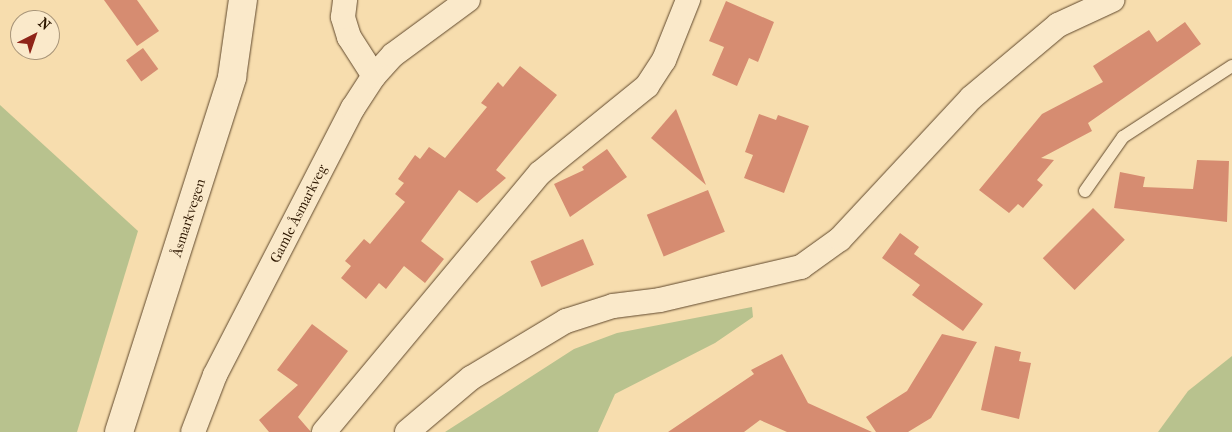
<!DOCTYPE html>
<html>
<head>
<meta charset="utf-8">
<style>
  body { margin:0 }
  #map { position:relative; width:1232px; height:432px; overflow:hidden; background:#f7ddae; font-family:"IM FELL French Canon",serif }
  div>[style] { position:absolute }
  .green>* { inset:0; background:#b8c28e }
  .building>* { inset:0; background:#d68c71; transform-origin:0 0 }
  .roads { filter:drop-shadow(0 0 1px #60482c) drop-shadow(0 0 1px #60482c) }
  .service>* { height:12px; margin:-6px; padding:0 6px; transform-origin:6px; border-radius:6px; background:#fae9ca }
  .minor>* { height:24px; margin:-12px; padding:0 12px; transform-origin:12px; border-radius:12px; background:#fae9ca }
  .secondary>* { height:28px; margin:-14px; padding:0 14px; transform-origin:14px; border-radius:14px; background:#fae9ca }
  span { translate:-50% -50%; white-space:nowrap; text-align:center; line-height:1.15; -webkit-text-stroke:4px #fae9ca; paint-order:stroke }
  .street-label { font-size:14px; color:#2d1700 }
  .north { position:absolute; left:10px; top:10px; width:50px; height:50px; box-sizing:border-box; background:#fae9ca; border:1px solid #a89579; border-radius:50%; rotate:41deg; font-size:14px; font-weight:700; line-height:20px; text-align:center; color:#2d1700 }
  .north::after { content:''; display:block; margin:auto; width:18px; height:22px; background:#8f2418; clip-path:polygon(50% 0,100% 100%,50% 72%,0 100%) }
</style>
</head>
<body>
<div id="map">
  <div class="green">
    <div style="clip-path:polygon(0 105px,138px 231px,77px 432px,0 432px)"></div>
    <div style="clip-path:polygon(752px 307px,753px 317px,715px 343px,615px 394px,598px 432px,445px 432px,574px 349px,617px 333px)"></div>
    <div style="clip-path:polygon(1232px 356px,1232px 432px,1158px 432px,1188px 391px)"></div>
  </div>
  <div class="building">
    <div style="clip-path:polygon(104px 0,137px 0,159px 31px,137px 46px)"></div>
    <div style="clip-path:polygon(726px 1px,774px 22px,758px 62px,749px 58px,737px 86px,712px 75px,724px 47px,709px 41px)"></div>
    <div style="clip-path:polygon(1185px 22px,1201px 44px,1088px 123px,1092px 131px,1041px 158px,1054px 160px,1037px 180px,1043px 185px,1023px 208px,1018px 204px,1009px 213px,979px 190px,1042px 114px,1103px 82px,1093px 66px,1149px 30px,1157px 42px)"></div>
    <div style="left:143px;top:48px;width:26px;height:21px;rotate:54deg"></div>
    <div style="clip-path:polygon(520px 66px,557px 95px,496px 170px,506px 178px,477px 203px,459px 190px,421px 241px,444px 259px,425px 283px,404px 266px,386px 289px,379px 283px,366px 299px,341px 278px,351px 266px,345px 261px,364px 239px,370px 244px,405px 202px,395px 194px,404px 183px,398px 179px,415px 155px,420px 159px,429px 147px,445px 158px,487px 107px,481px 103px,498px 82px,503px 87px)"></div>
    <div style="clip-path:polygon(676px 109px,706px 185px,651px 138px)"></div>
    <div style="clip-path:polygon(759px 114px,776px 120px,778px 115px,809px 126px,784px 193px,744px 178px,753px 155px,745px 152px)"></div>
    <div style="clip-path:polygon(607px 149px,627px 177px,570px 217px,554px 184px,584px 170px,582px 167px)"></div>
    <div style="clip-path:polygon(1197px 160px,1229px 161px,1227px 222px,1114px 208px,1120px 172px,1145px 177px,1143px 187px,1193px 189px)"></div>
    <div style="left:708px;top:190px;width:45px;height:66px;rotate:68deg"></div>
    <div style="left:1093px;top:208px;width:45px;height:71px;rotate:45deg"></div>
    <div style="clip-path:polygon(900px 233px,919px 247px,914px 254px,983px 304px,963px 331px,912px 295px,920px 285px,882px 258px)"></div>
    <div style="left:583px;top:239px;width:28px;height:57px;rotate:67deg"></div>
    <div style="clip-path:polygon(312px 324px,348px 351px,298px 417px,311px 432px,269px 432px,259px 420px,298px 385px,277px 370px)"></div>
    <div style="clip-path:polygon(942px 334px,977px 342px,931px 418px,908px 432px,876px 432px,866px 417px,907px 391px)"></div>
    <div style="clip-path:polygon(995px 346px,1021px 352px,1019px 361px,1031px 363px,1019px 419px,981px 410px)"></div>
    <div style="clip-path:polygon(782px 354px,808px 403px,872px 432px,787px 432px,760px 420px,744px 432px,668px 432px,754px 374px,751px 370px)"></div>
  </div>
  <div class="roads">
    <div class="service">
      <div style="left:1085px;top:191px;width:66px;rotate:-54.9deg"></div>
      <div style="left:1123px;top:137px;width:130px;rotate:-33.1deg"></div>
    </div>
    <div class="minor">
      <div style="left:374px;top:76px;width:28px;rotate:-48deg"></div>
      <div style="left:393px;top:55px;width:93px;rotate:-36.3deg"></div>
      <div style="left:193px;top:432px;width:61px;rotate:-68.9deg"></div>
      <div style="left:215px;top:375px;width:301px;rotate:-62.7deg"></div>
      <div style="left:353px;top:108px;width:38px;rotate:-57deg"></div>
      <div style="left:374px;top:76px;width:46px;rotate:-122.7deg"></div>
      <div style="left:349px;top:37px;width:21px;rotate:-107deg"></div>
      <div style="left:343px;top:17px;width:17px;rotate:-83deg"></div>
      <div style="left:324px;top:432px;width:337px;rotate:-50.2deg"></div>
      <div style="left:540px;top:173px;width:138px;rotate:-39.1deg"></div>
      <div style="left:647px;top:86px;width:31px;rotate:-57deg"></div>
      <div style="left:664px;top:60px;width:65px;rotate:-68.2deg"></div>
      <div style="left:407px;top:432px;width:84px;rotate:-40.2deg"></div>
      <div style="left:471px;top:378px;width:111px;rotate:-31deg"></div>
      <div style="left:566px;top:321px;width:49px;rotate:-17.7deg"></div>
      <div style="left:613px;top:306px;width:47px;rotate:-7.3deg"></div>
      <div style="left:660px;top:300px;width:145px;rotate:-13.2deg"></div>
      <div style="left:801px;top:267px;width:48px;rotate:-35.7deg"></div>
      <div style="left:840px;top:239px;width:192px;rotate:-47.1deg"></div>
      <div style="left:971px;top:98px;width:114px;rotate:-40deg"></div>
      <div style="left:1058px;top:25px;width:60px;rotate:-24.8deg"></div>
    </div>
    <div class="secondary">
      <div style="left:119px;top:432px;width:373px;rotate:-72.3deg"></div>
      <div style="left:232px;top:77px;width:78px;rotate:-81.9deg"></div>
    </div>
  </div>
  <div class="street-label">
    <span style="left:299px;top:214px;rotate:-63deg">Gamle Åsmarkveg</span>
    <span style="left:189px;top:218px;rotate:-72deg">Åsmarkvegen</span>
  </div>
  <div class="north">N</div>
</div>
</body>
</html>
